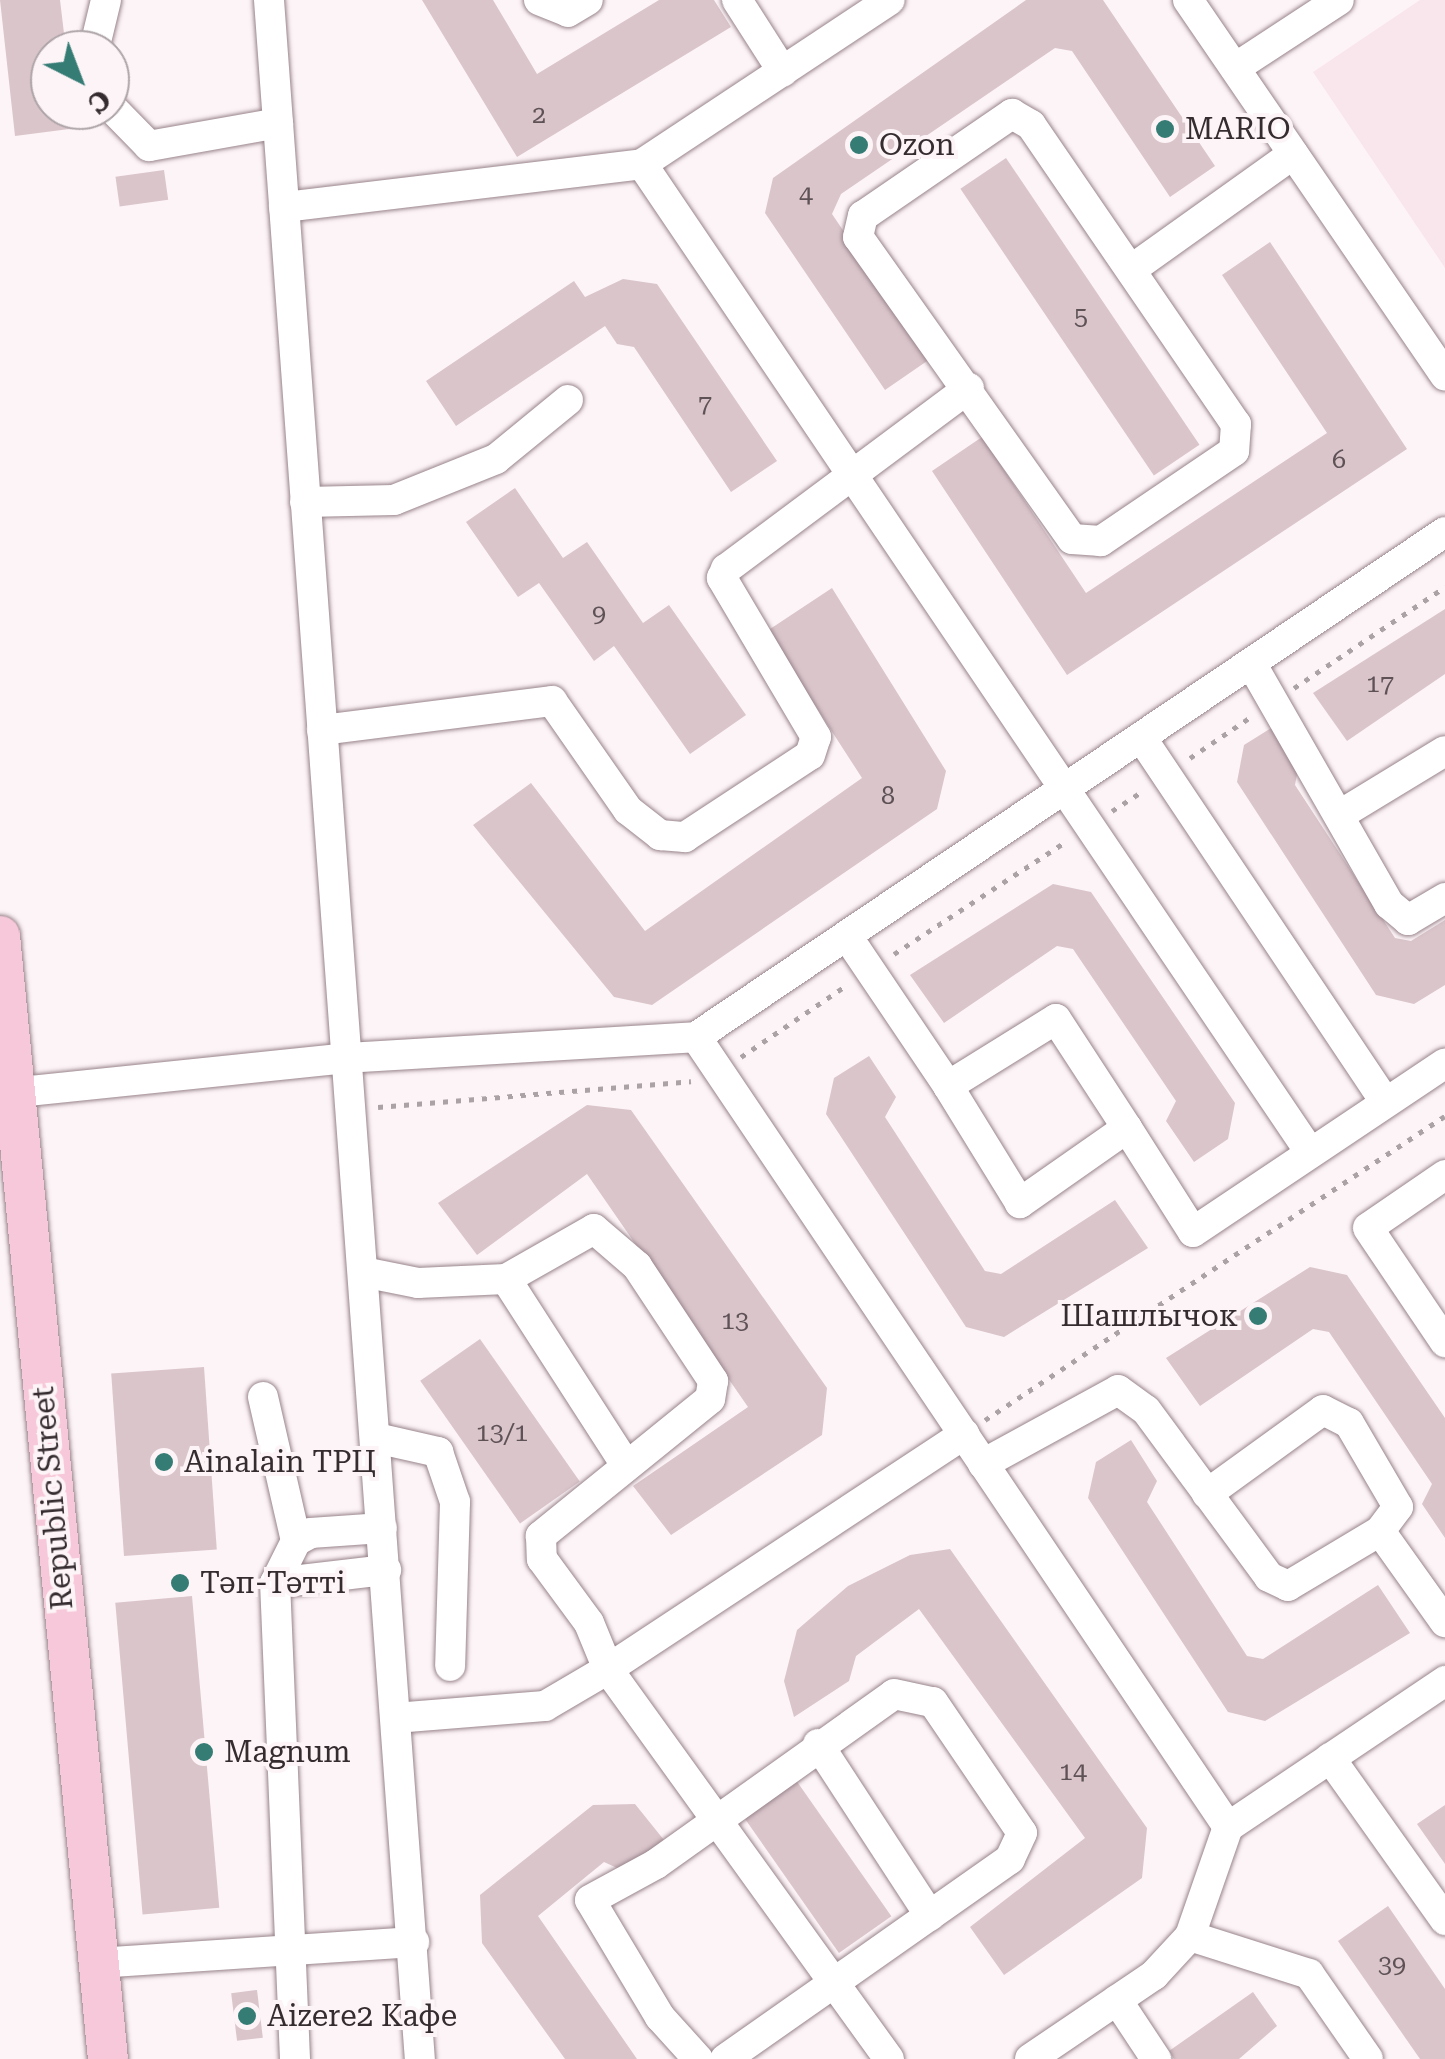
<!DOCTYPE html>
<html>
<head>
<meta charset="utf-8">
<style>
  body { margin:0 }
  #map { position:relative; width:1445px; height:2059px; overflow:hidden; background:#fdf4f7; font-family:"Roboto Serif",serif }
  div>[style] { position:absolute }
  .built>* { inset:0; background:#f9e6ec }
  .building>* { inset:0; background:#dac5cb; transform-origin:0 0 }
  .path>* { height:5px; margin-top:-2.5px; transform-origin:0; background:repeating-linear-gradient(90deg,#aba2a5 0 5px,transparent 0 13px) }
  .roads { filter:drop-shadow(0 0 2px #98848b) drop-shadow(0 0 2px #98848b) }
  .minor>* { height:30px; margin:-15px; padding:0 15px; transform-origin:15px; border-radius:15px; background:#fff }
  .major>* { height:40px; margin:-20px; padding:0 20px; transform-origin:20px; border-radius:20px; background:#f7c8d9 }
  .dots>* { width:28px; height:28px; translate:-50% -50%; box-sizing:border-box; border:5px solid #fdf4f7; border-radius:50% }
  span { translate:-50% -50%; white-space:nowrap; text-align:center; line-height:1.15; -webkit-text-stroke:8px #fdf4f7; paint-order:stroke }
  .number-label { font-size:25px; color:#5e5256 }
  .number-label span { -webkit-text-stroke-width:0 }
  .poi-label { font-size:30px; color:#352c2f }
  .left { translate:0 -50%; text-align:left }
  .right { translate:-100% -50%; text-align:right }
  .street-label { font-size:30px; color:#352c2f }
  .north { position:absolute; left:30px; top:30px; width:100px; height:100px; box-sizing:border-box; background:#fdf4f7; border:2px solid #ada4a7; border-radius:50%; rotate:138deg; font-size:28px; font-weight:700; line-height:40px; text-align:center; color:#352c2f }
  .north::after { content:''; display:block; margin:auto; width:35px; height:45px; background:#357c75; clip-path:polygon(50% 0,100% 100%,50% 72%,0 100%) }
</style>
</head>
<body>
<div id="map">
  <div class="built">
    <div style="clip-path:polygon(1420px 0,1445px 0,1445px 268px,1313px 72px)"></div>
  </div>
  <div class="building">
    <div style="clip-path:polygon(0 0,60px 0,66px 50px,50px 50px,50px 110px,74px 110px,77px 128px,15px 136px)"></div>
    <div style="clip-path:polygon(422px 0,493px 0,537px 74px,659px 0,714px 0,731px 27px,517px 157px)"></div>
    <div style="clip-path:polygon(1026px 0,1103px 0,1215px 166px,1170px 197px,1072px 51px,1055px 48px,841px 194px,832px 214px,930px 359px,885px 390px,765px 213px,773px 178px)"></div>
    <div style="left:1006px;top:158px;width:346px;height:55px;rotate:56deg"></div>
    <div style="left:164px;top:170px;width:30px;height:49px;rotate:82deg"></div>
    <div style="clip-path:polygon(1270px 242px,1407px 449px,1067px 675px,932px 471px,982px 437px,1086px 593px,1327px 433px,1222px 275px)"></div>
    <div style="clip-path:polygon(623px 279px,657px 284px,777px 461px,731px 492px,634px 347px,617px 344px,605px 326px,456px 426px,426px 381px,574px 281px,585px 297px)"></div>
    <div style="clip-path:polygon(515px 488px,563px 558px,587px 542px,643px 623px,669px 605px,746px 715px,690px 754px,614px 646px,594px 661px,539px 583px,518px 597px,466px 522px)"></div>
    <div style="clip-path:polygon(832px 588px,946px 771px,937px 809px,652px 1005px,614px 997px,473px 825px,531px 783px,645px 931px,862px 778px,767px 631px)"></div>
    <div style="clip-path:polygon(1445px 609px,1445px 674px,1347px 741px,1313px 693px)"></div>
    <div style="clip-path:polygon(1279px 723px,1298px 769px,1295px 785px,1395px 938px,1411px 941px,1445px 920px,1445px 985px,1414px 1004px,1376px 995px,1237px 782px,1244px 745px)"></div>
    <div style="clip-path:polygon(1053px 884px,1091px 892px,1235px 1103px,1228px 1139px,1194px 1162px,1166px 1121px,1176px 1101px,1073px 949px,1057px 946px,944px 1023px,910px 975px)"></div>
    <div style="clip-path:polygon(869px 1056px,896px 1097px,885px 1117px,985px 1271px,1001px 1274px,1115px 1200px,1148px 1248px,1004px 1337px,966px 1327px,826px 1114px,834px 1078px)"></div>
    <div style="clip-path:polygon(587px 1105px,631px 1110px,827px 1388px,822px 1435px,671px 1535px,633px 1486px,748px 1407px,587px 1174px,477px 1255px,438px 1203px)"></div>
    <div style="clip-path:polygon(1310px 1267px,1347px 1275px,1445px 1418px,1445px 1538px,1422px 1504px,1432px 1484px,1329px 1332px,1313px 1329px,1200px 1406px,1166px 1358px)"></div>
    <div style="left:480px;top:1339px;width:174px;height:73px;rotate:55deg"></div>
    <div style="left:204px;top:1367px;width:183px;height:93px;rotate:86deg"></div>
    <div style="clip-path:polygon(1131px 1440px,1157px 1481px,1147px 1502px,1247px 1656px,1263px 1659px,1378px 1585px,1410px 1633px,1265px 1721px,1228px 1712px,1088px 1498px,1096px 1462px)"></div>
    <div style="clip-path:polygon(950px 1549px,1147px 1828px,1142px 1878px,1004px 1975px,970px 1927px,1085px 1838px,919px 1609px,856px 1656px,849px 1681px,794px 1717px,784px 1681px,797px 1630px,848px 1586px,910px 1555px)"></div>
    <div style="left:192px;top:1596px;width:313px;height:77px;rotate:85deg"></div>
    <div style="left:791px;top:1773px;width:175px;height:64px;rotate:55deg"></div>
    <div style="clip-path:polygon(635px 1804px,668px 1845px,628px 1873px,604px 1862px,538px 1916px,637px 2059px,565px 2059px,482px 1943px,480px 1895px,593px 1805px)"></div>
    <div style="clip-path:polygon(1445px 1805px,1445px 1864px,1417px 1824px)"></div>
    <div style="clip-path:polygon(1388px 1906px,1445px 1989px,1445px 2059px,1420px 2059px,1338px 1941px)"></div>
    <div style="left:257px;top:1990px;width:48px;height:26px;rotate:83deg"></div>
    <div style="clip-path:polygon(1253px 1992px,1277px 2026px,1239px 2059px,1174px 2059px,1169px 2051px)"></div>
  </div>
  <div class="path">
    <div style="left:1294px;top:688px;width:182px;rotate:-33.8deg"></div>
    <div style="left:1190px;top:758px;width:75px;rotate:-34.1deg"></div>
    <div style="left:1112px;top:811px;width:38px;rotate:-33deg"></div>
    <div style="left:894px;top:954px;width:204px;rotate:-33.2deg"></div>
    <div style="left:741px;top:1057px;width:128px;rotate:-34.2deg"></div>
    <div style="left:378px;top:1107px;width:314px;rotate:-4.7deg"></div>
    <div style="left:985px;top:1420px;width:551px;rotate:-33.46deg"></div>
  </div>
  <div class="roads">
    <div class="minor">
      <div style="left:269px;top:0;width:2065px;rotate:85.81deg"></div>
      <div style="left:539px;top:0;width:31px;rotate:22deg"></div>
      <div style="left:568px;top:12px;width:23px;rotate:-31deg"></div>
      <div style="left:737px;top:0;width:85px;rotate:57.4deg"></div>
      <div style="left:1188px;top:0;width:455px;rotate:55.6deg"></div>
      <div style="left:94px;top:50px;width:51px;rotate:-76.5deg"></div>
      <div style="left:1235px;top:68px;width:124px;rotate:-33.2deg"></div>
      <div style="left:110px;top:106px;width:56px;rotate:45.7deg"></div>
      <div style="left:149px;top:146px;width:131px;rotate:-10.1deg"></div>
      <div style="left:1012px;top:114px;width:22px;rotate:30deg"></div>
      <div style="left:1031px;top:125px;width:363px;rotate:55.6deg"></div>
      <div style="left:1236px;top:424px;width:27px;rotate:94deg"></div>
      <div style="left:1234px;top:451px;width:161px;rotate:145.9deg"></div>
      <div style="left:1101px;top:541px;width:29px;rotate:-176deg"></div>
      <div style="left:1072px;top:539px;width:370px;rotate:-125.3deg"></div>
      <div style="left:858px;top:237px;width:22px;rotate:-77deg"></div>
      <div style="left:863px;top:216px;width:181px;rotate:-34.4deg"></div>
      <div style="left:642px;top:164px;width:297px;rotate:-33.5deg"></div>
      <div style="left:284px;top:207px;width:361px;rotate:-6.8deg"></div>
      <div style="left:642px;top:164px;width:1193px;rotate:55.94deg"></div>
      <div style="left:1132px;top:269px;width:198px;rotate:-35.5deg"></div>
      <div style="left:305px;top:502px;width:89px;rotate:-1.3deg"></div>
      <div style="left:394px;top:500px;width:110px;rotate:-21.9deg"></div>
      <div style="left:496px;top:459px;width:93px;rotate:-39.3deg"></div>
      <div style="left:1251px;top:663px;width:278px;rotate:60.2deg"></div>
      <div style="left:1389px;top:904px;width:25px;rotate:40deg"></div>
      <div style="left:1408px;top:920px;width:43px;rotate:-30.7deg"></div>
      <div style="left:322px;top:730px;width:232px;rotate:-7.2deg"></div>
      <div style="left:552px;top:701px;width:133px;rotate:55.1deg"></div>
      <div style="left:628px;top:810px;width:41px;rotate:38deg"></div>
      <div style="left:660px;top:835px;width:25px;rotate:5deg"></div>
      <div style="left:685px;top:837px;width:149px;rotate:-33.3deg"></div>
      <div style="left:810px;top:755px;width:19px;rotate:-72deg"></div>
      <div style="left:816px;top:737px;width:185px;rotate:-120.6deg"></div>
      <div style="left:722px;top:578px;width:10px;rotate:-66deg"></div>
      <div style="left:726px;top:569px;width:303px;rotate:-36.7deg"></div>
      <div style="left:1141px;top:737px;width:439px;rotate:56.2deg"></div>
      <div style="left:1343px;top:813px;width:119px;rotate:-31.3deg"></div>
      <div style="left:847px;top:936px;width:181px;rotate:56deg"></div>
      <div style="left:696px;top:1037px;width:952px;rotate:56.04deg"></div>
      <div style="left:0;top:1094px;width:348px;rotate:-5.9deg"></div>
      <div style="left:346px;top:1058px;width:351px;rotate:-3.4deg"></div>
      <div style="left:696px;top:1037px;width:903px;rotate:-33.99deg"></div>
      <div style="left:1127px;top:1128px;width:131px;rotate:145deg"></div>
      <div style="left:1020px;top:1203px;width:137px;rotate:-121.6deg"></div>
      <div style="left:948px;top:1086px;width:127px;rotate:-31.8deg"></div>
      <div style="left:1056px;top:1019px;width:130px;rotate:56.9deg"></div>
      <div style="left:1127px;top:1128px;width:123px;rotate:57.6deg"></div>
      <div style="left:1193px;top:1232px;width:303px;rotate:-33.8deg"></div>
      <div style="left:1445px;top:1175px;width:93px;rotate:145.5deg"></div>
      <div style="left:1368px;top:1228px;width:138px;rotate:56deg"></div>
      <div style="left:363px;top:1272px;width:56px;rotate:11.3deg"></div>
      <div style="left:418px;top:1283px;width:88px;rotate:-2.6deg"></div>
      <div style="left:506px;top:1279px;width:101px;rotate:-29.6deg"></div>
      <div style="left:594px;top:1229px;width:57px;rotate:40.7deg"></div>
      <div style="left:637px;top:1266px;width:138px;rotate:56.5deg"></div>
      <div style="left:713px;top:1381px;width:18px;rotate:99deg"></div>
      <div style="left:710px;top:1399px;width:218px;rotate:141deg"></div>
      <div style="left:541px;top:1536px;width:23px;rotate:88deg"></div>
      <div style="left:542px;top:1559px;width:79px;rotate:53.7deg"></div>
      <div style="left:589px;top:1623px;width:50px;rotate:67.6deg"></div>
      <div style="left:608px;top:1669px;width:73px;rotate:149.6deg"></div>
      <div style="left:545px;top:1706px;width:148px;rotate:175.4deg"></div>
      <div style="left:506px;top:1279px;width:220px;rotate:57.2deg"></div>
      <div style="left:263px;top:1397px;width:148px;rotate:77.1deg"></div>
      <div style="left:376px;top:1438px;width:64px;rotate:12.7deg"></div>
      <div style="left:438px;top:1452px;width:53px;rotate:71.2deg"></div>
      <div style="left:455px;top:1502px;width:164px;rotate:91.7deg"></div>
      <div style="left:983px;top:1464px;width:154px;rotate:-28.7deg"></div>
      <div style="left:1118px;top:1390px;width:34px;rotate:36deg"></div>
      <div style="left:1146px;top:1410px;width:207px;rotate:53.6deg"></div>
      <div style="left:1269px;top:1577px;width:21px;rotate:25deg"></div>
      <div style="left:1288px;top:1586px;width:107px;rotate:-30.9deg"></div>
      <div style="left:1380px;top:1531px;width:112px;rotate:54.5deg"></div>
      <div style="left:1207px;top:1494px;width:143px;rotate:-35.9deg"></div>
      <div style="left:1323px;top:1410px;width:29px;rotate:27deg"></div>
      <div style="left:1349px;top:1423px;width:97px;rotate:59.7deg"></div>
      <div style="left:1398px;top:1507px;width:30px;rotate:127deg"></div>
      <div style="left:275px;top:1583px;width:112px;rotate:-6.7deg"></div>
      <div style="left:818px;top:1744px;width:205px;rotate:56.9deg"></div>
      <div style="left:1330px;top:1758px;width:199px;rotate:54.6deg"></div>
      <div style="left:1190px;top:1936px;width:125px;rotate:17.7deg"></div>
      <div style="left:1309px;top:1974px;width:103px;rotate:55.2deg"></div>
      <div style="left:97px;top:1963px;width:318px;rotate:-3.8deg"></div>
      <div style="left:1117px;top:2000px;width:71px;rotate:56.5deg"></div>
      <div style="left:295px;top:2059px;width:476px;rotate:-92.4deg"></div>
      <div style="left:275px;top:1583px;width:47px;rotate:-63.4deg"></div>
      <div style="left:296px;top:1541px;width:17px;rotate:-28deg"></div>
      <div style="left:311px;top:1533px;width:71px;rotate:-4deg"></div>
      <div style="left:698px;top:2059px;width:57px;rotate:-132.1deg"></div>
      <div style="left:660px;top:2017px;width:136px;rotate:-120.9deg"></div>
      <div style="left:590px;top:1900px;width:75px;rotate:-28.6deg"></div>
      <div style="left:656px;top:1864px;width:292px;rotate:-35.5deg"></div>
      <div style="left:894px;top:1694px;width:40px;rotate:12deg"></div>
      <div style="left:933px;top:1702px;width:158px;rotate:55.8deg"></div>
      <div style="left:1022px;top:1833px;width:29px;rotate:115deg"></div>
      <div style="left:1010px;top:1859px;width:348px;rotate:144.9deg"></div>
      <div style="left:889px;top:2059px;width:481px;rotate:-125.8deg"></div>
      <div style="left:608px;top:1669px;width:427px;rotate:-33.4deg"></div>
      <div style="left:1030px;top:2059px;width:150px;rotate:-34.1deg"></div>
      <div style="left:1154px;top:1975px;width:53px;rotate:-47.3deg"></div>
      <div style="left:1190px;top:1936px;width:115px;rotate:-70.8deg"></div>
      <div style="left:1228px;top:1827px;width:262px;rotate:-33.9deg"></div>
    </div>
    <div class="major">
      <div style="left:0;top:936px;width:1128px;rotate:84.51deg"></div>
    </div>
  </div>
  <div class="dots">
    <div style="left:1165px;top:129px;background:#357c75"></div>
    <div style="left:859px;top:145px;background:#357c75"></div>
    <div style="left:1258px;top:1316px;background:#357c75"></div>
    <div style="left:164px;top:1462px;background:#357c75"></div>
    <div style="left:180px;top:1583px;background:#357c75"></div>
    <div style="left:204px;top:1752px;background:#357c75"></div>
    <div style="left:247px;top:2016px;background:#357c75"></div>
  </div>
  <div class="number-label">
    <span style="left:539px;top:115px">2</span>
    <span style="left:806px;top:195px">4</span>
    <span style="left:1081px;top:317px">5</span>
    <span style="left:705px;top:404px">7</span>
    <span style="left:1339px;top:460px">6</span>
    <span style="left:599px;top:614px">9</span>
    <span style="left:1380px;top:684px">17</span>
    <span style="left:888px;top:796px">8</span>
    <span style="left:735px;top:1321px">13</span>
    <span style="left:502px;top:1433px">13/1</span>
    <span style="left:1073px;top:1772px">14</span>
    <span style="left:1392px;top:1965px">39</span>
  </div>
  <div class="poi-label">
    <span class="left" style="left:1185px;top:129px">MARIO</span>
    <span class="left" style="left:879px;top:145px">Ozon</span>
    <span class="right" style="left:1238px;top:1316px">Шашлычок</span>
    <span class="left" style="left:184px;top:1462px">Ainalain ТРЦ</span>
    <span class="left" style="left:200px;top:1583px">Тәп-Тәтті</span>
    <span class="left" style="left:224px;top:1752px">Magnum</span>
    <span class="left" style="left:267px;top:2016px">Aizere2 Кафе</span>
  </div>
  <div class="street-label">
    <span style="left:53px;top:1498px;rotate:-95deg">Republic Street</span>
  </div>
  <div class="north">С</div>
</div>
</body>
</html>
